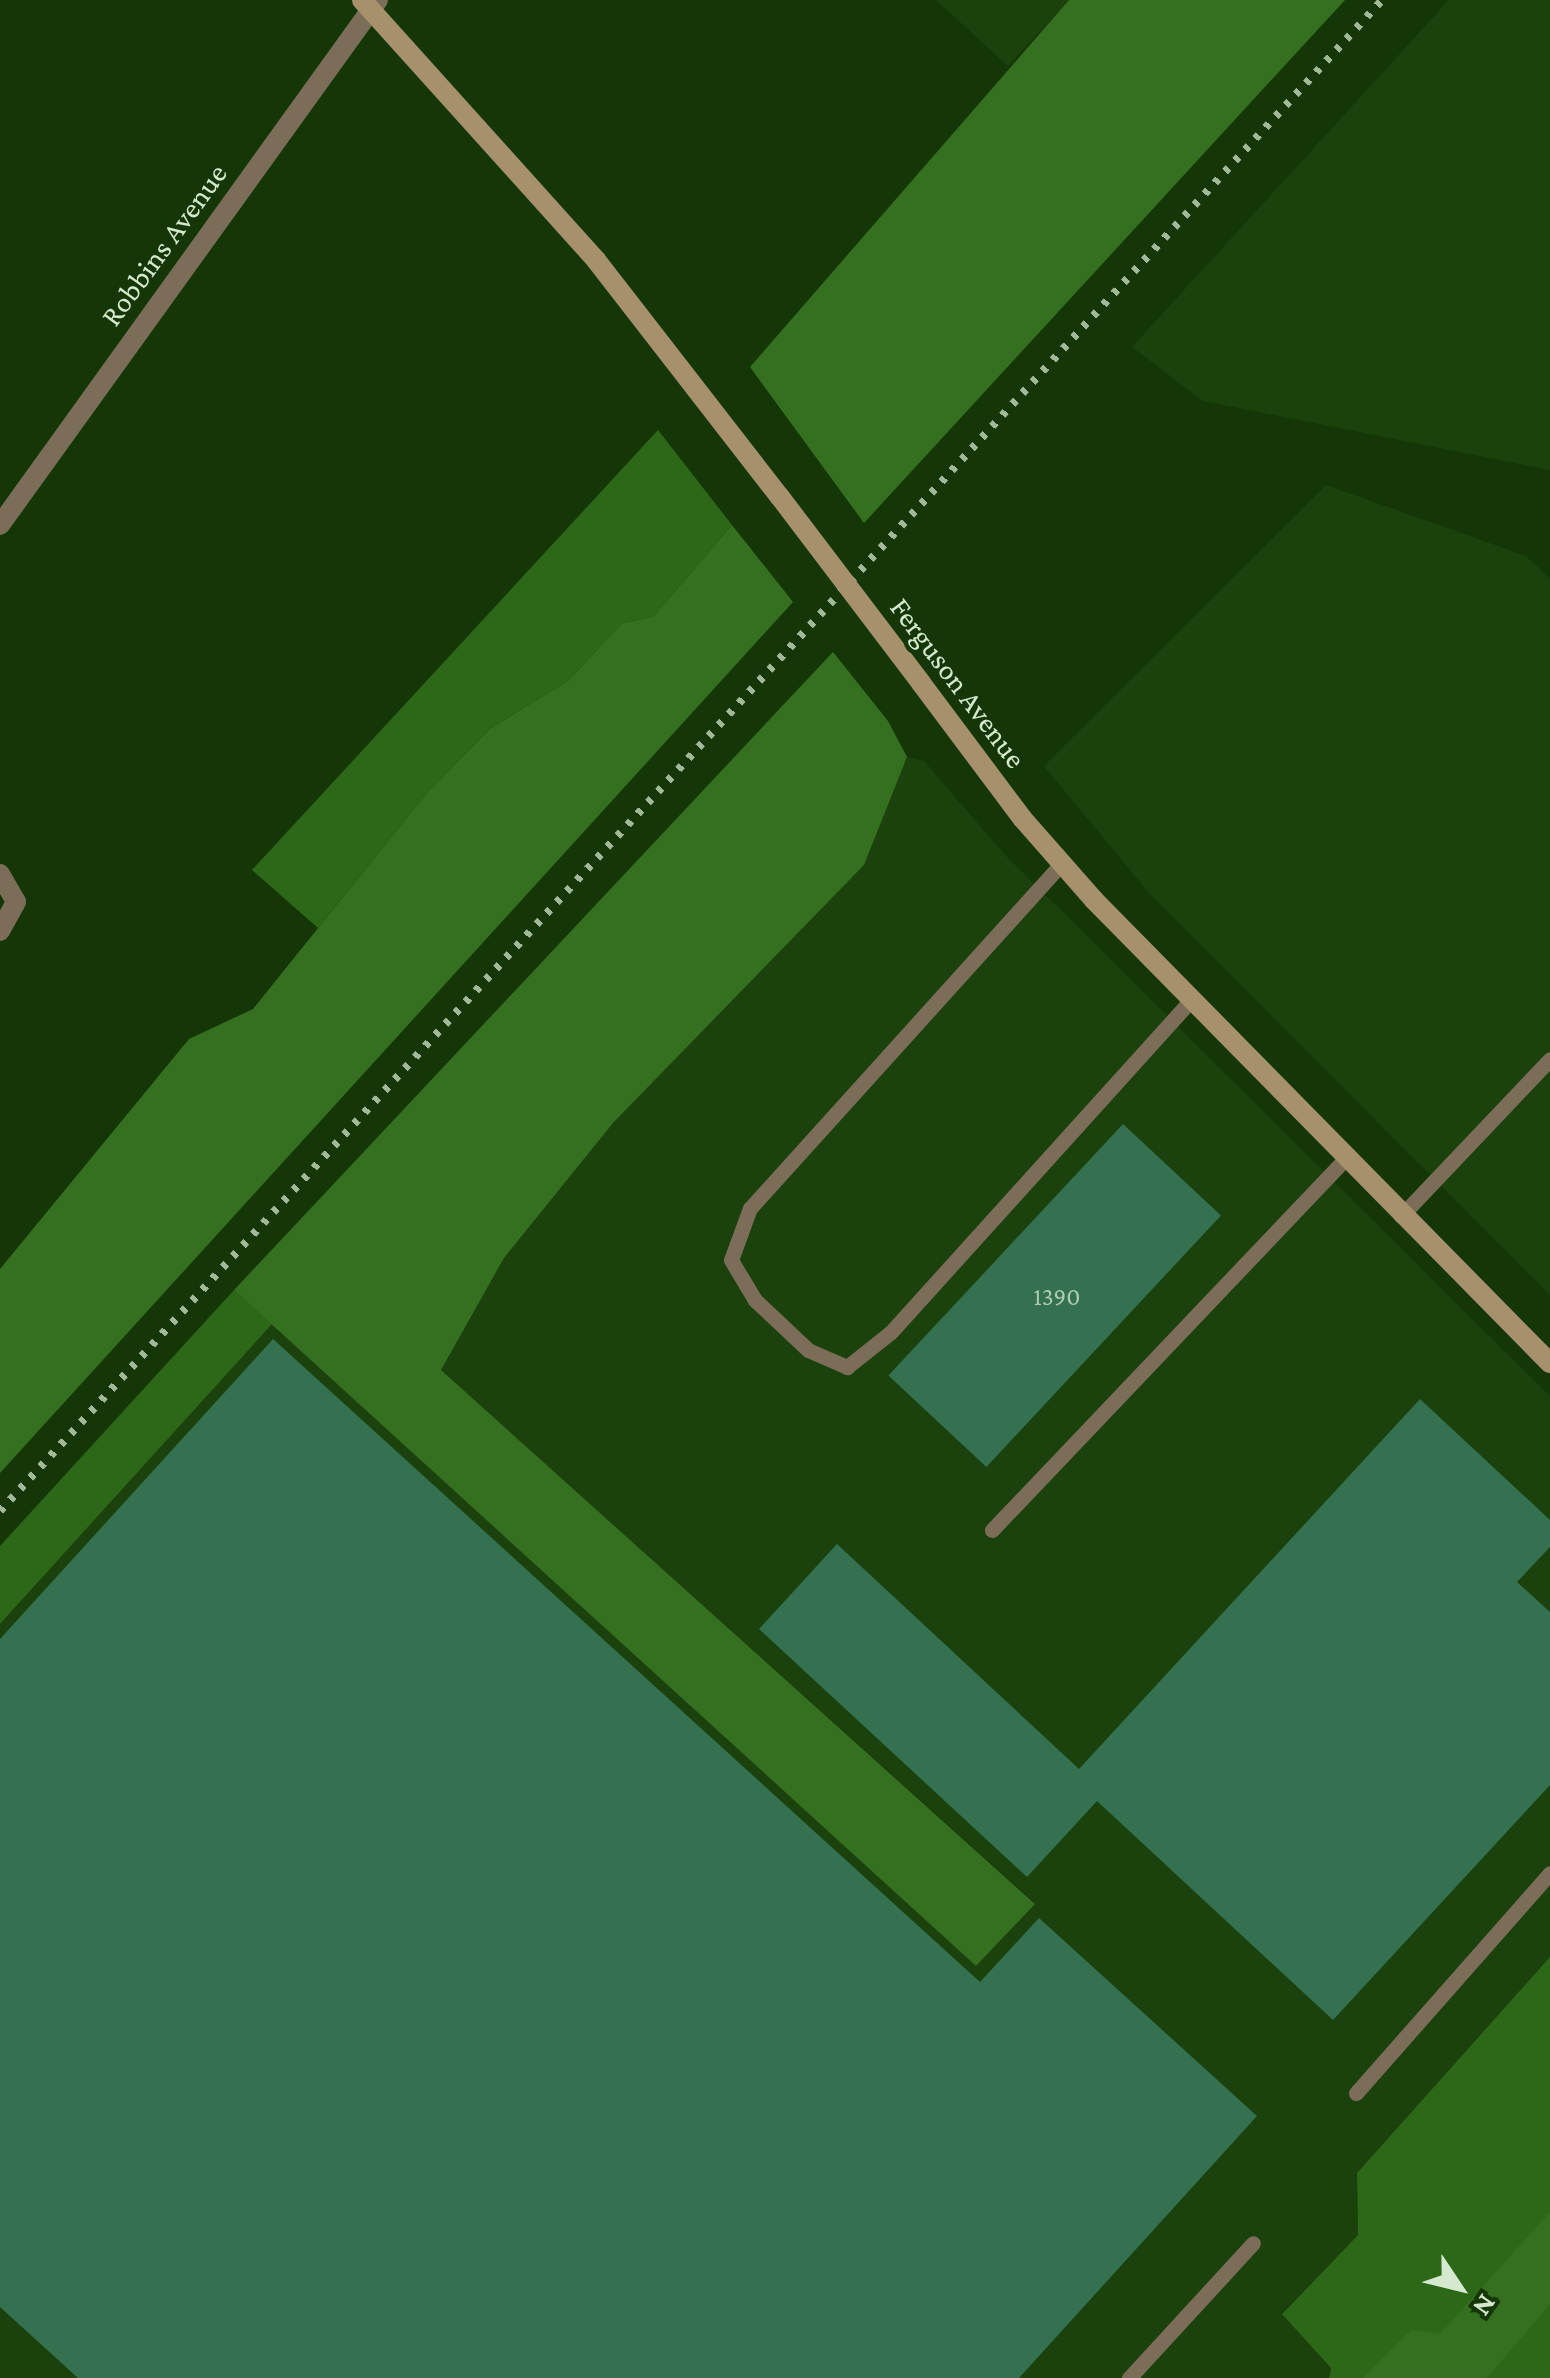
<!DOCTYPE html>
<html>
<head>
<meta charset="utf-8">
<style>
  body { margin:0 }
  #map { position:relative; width:1550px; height:2378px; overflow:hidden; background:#153708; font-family:"Crimson Pro",serif }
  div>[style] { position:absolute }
  .built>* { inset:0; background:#1b420c }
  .green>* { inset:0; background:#2d6718 }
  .forest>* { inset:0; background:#357021 }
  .building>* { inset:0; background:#337151; transform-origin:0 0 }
  .lane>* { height:15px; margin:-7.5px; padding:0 7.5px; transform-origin:7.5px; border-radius:7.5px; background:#7b6d57 }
  .street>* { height:20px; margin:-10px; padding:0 10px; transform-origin:10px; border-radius:10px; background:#7b6d57 }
  .secondary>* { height:20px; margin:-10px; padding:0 10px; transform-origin:10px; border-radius:10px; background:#a7916d }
  .rail>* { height:8px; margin-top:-4px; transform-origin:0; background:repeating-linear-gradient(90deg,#a1b999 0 5px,transparent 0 15px) }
  .secondary-bridge>* { height:20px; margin:-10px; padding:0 10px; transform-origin:10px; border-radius:10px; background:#a7916d }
  span { translate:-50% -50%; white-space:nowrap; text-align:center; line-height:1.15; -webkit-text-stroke:9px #153708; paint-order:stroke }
  .number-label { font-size:25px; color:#accbb0 }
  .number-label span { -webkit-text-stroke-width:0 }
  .street-label { font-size:30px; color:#d5e9cf }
  .north { position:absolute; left:1410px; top:2238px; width:100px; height:100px; -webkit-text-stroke:8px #153708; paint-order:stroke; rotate:125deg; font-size:28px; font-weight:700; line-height:40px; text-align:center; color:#d5e9cf }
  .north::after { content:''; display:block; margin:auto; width:35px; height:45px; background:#d5e9cf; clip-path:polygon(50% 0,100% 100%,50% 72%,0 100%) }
</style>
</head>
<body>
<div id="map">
  <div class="built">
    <div style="clip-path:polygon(936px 0,1069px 0,1008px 66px)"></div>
    <div style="clip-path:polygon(1449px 0,1550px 0,1550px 470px,1203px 401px,1132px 347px)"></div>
    <div style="clip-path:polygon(1326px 485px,1526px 556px,1550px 579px,1550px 1295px,1149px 893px,1044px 766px)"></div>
    <div style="clip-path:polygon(907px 757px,924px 761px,1005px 855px,1550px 1396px,1550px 1957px,1357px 2173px,1358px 2235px,1282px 2313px,1331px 2368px,1329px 2378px,0 2378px,0 1624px,272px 1324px,976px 1966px,1035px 1903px,441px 1370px,504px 1258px,613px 1123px,864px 865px)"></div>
  </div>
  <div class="green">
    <div style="clip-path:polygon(658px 430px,732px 525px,653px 617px,622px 623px,568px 681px,491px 728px,425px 795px,318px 928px,252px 870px)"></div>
    <div style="clip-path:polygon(234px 1290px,272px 1324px,0 1624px,0 1546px)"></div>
    <div style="clip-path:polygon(1550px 1957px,1550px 2378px,1329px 2378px,1331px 2368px,1282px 2314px,1358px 2235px,1357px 2173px)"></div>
  </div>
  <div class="forest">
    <div style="clip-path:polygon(1069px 0,1345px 0,864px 523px,750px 367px)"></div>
    <div style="clip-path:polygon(732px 525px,793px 602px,0 1473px,0 1269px,189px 1039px,253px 1009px,425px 795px,491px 728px,568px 681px,622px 623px,653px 617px)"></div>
    <div style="clip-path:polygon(833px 652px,888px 721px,907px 757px,864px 865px,613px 1123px,504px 1258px,441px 1370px,1035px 1904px,976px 1966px,234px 1290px)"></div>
    <div style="clip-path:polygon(1550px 2212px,1550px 2304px,1487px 2378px,1363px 2378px,1411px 2330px,1440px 2334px)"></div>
  </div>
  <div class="building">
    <div style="left:1123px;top:1124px;width:134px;height:344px;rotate:43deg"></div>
    <div style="clip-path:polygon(273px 1339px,980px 1982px,1039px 1918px,1257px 2116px,1019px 2378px,78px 2378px,0 2307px,0 1639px)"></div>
    <div style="clip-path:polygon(1420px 1399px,1550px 1520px,1550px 1547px,1517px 1582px,1550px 1612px,1550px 1785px,1333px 2020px,1097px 1801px,1027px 1877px,759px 1629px,837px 1544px,1079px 1769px)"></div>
  </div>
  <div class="lane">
    <div style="left:1062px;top:863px;width:465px;rotate:132.1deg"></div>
    <div style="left:750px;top:1208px;width:55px;rotate:110.1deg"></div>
    <div style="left:731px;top:1260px;width:47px;rotate:59deg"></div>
    <div style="left:755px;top:1300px;width:73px;rotate:43.3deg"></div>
    <div style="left:808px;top:1350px;width:43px;rotate:23.6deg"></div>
    <div style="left:847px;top:1367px;width:56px;rotate:-38.5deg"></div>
    <div style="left:891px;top:1332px;width:447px;rotate:-47.9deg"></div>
    <div style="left:1401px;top:1216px;width:216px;rotate:-46.5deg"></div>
    <div style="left:992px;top:1530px;width:512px;rotate:-46.42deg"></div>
    <div style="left:1356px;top:2093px;width:293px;rotate:-48.6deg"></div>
    <div style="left:1129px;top:2378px;width:183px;rotate:-47.4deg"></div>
  </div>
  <div class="street">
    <div style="left:0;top:525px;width:647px;rotate:-54.25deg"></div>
    <div style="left:0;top:874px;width:32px;rotate:60deg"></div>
    <div style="left:16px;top:902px;width:33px;rotate:119deg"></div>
  </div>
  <div class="secondary">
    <div style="left:362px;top:0;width:350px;rotate:48deg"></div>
    <div style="left:596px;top:260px;width:300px;rotate:52.2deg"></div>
    <div style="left:921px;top:683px;width:169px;rotate:53.2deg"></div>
    <div style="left:1022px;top:818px;width:109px;rotate:48.7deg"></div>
    <div style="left:1094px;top:900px;width:650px;rotate:45.44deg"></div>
  </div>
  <div class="rail">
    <div style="left:0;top:1511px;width:2048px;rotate:-47.55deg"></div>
  </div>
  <div class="secondary-bridge">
    <div style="left:780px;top:497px;width:233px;rotate:52.8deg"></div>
  </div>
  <div class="number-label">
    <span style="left:1057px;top:1297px">1390</span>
  </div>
  <div class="street-label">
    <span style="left:164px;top:245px;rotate:-54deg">Robbins Avenue</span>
    <span style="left:958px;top:683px;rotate:53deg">Ferguson Avenue</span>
  </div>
  <div class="north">N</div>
</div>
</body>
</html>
